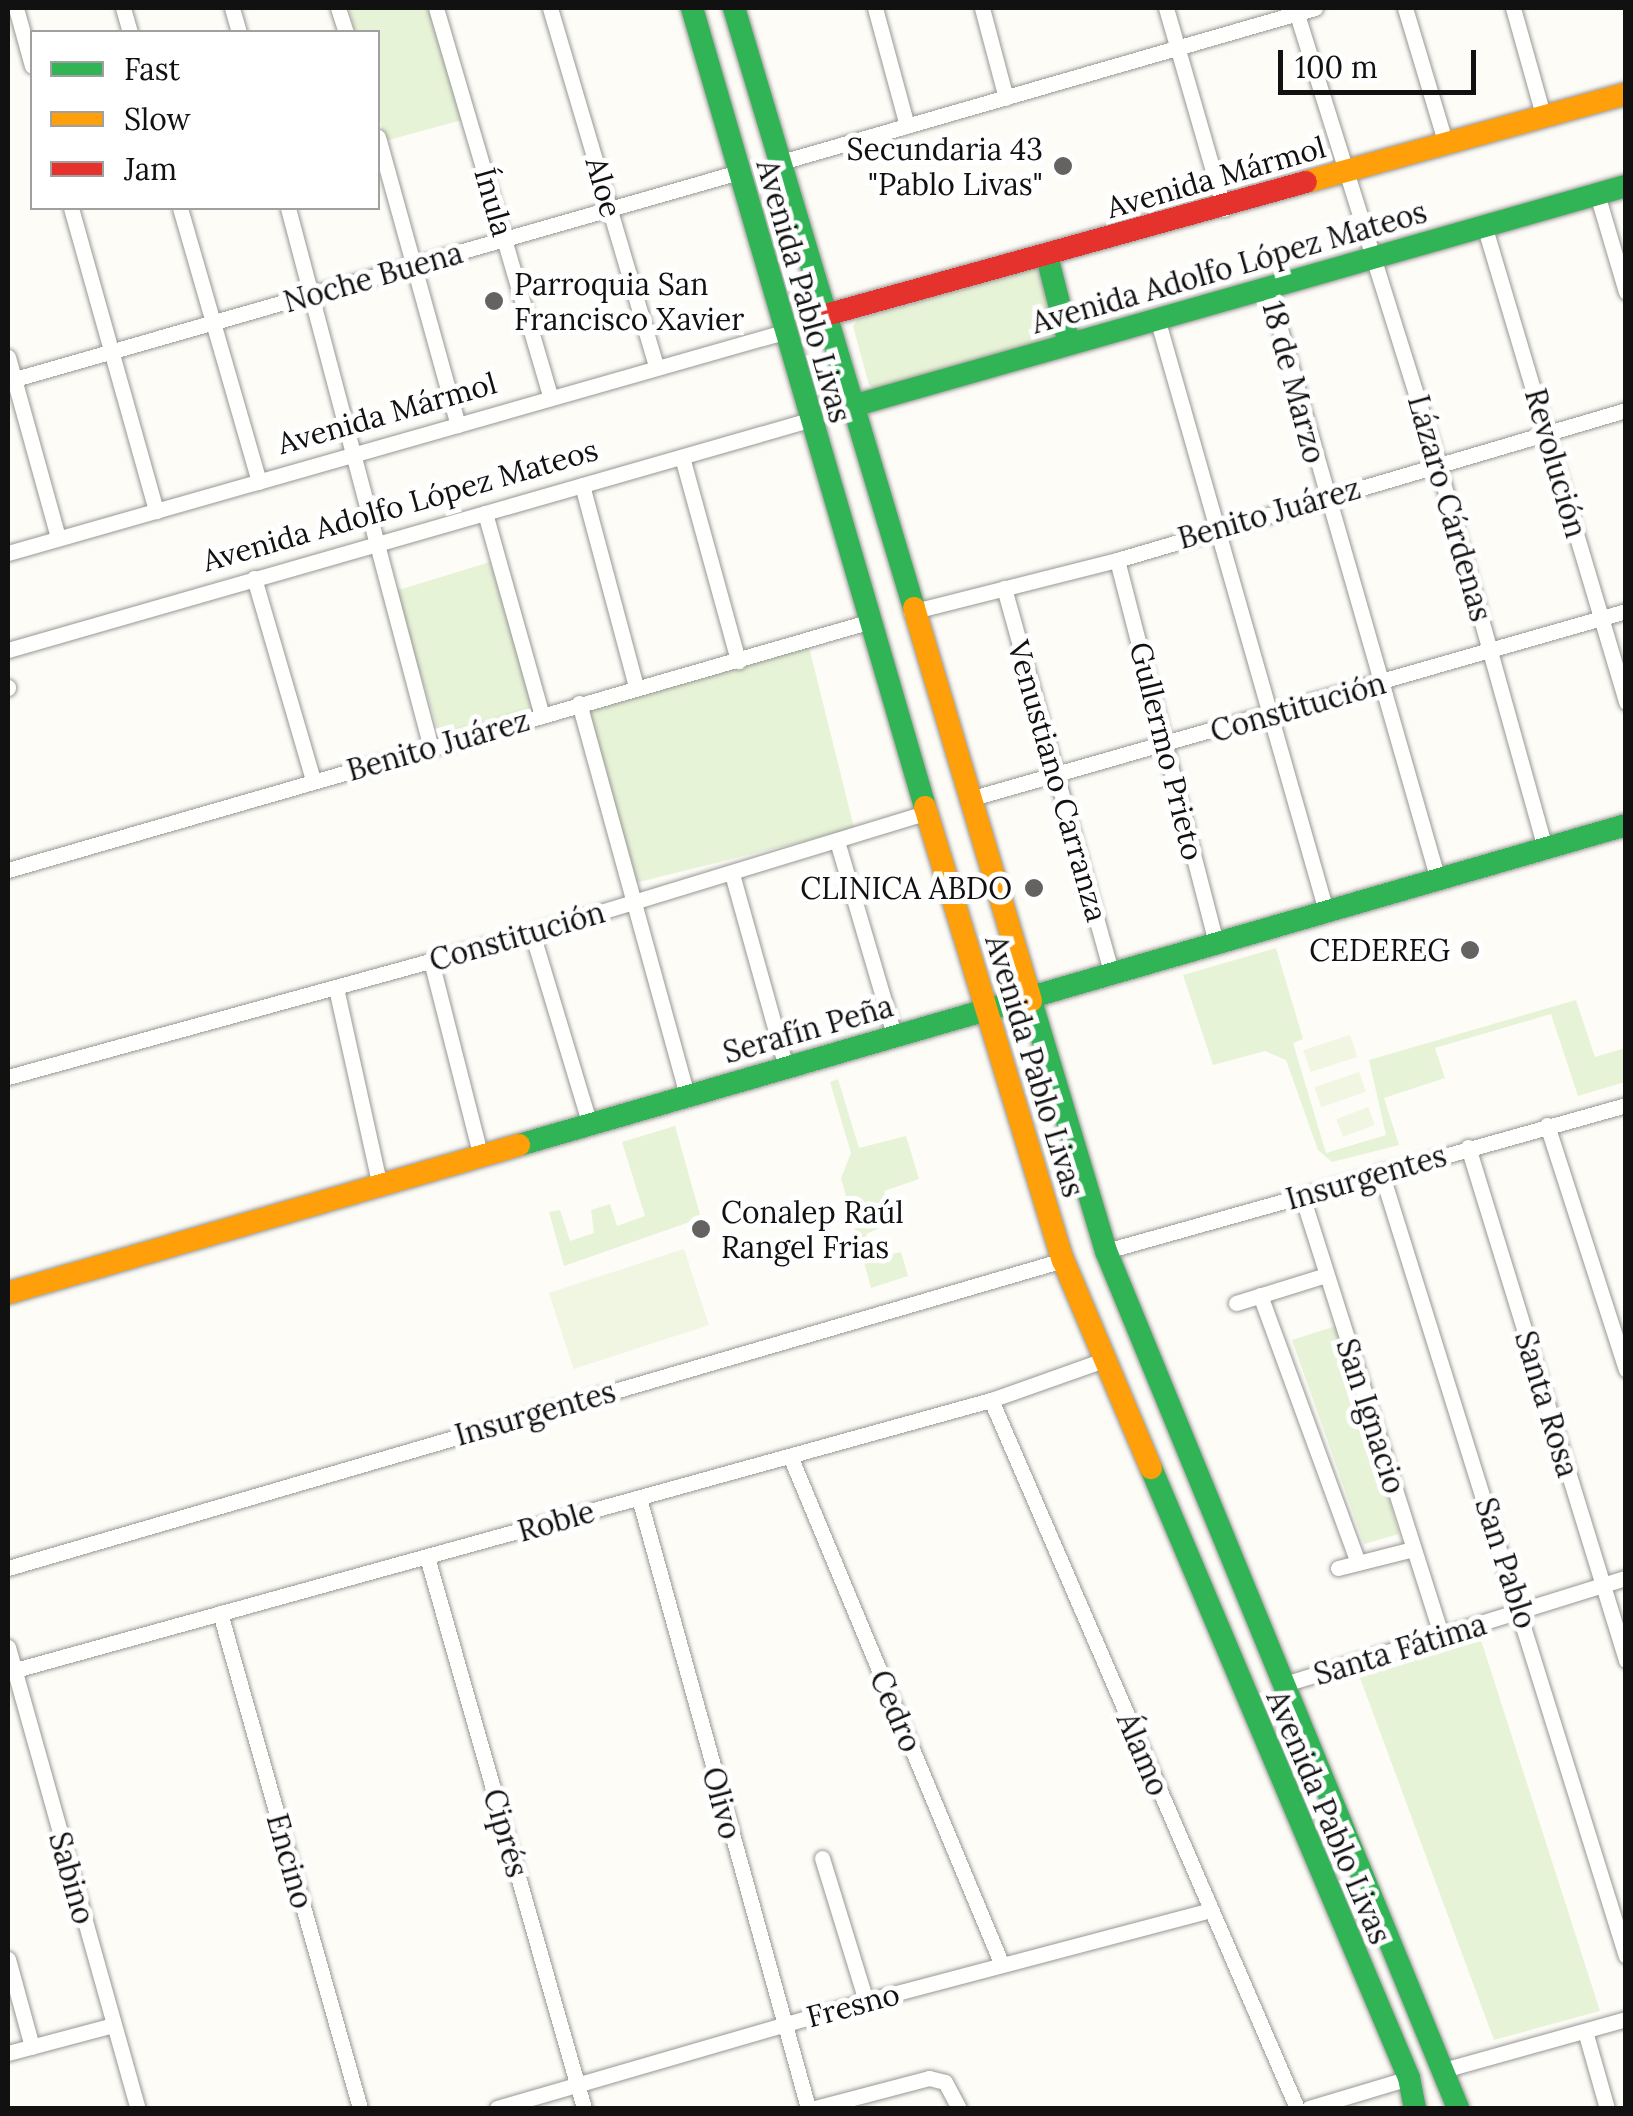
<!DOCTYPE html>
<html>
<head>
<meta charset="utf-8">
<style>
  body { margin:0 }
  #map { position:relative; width:1633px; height:2116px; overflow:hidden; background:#fdfcf7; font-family:Lora,serif }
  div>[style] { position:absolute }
  .green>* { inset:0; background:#e7f3d7; transform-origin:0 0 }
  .pitch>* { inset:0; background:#f0f6e1; transform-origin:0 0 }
  .roads { filter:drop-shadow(0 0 2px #979795) drop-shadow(0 0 2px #979795) }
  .street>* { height:15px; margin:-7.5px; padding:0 7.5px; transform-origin:7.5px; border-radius:7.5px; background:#fffffe }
  .fast>* { height:22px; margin:-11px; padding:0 11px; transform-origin:11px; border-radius:11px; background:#30b455 }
  .slow>* { height:22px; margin:-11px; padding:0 11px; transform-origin:11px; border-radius:11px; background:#ff9f0a }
  .jam>* { height:22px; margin:-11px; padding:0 11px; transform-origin:11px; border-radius:11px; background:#e5322d }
  .dots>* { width:28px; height:28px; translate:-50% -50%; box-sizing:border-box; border:5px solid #fff; border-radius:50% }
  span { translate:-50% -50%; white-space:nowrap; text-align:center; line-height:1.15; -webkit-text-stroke:10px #fff; paint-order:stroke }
  .poi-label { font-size:30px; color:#111 }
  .right { translate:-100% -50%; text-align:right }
  .left { translate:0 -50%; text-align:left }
  .street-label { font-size:30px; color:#111 }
  .frame { position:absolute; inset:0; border:10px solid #111; pointer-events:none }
  .legend { position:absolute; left:30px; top:30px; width:350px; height:180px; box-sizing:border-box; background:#fff; border:2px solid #a0a0a0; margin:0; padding:12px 18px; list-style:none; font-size:30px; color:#111 }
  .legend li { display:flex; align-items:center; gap:20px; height:50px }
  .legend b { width:50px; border:2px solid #a0a0a0 }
  .scale { position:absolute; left:1278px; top:50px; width:198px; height:45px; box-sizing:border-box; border:5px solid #111; border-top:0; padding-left:12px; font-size:30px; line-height:35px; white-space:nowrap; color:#111; -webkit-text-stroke:8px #fff; paint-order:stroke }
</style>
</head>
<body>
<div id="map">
  <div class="green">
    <div style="clip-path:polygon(349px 8px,428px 8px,462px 120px,385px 141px,378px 113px,378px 32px,355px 32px)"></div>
    <div style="clip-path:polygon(1041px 267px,1060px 339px,878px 391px,869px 385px,853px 326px,858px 319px)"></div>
    <div style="left:490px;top:562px;width:154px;height:99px;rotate:73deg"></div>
    <div style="left:809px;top:647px;width:187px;height:231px;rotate:76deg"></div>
    <div style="clip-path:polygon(1276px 948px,1303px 1039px,1293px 1043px,1326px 1153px,1386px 1135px,1369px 1060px,1576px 1000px,1595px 1057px,1625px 1048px,1625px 1082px,1578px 1096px,1551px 1014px,1435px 1048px,1445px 1078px,1384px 1098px,1399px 1145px,1332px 1162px,1318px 1150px,1286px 1060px,1265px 1051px,1213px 1065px,1183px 975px)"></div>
    <div style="clip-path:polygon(838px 1079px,859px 1148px,906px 1136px,919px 1179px,884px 1191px,891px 1223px,866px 1234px,873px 1258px,901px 1252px,908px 1276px,871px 1288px,841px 1178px,851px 1153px,830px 1082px)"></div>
    <div style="clip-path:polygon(675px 1126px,701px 1218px,564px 1266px,549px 1212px,560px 1210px,570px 1241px,594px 1233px,591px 1210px,610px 1204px,617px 1226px,645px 1216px,622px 1142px)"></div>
    <div style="clip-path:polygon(1339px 1325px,1399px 1534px,1364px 1544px,1292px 1340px)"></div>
    <div style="clip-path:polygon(1480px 1637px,1600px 2011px,1494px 2040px,1356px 1667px)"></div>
  </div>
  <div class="pitch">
    <div style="left:1350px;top:1035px;width:23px;height:49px;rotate:72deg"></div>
    <div style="left:1359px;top:1072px;width:21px;height:47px;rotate:71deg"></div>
    <div style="left:1368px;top:1107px;width:19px;height:34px;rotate:69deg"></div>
    <div style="left:684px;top:1249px;width:80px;height:142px;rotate:72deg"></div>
  </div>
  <div class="roads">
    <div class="street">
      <div style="left:16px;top:8px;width:60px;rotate:74.6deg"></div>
      <div style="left:123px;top:8px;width:25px;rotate:74deg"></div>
      <div style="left:232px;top:8px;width:25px;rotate:74deg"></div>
      <div style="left:338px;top:8px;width:25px;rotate:72deg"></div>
      <div style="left:436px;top:8px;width:404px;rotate:73.6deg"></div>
      <div style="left:550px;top:8px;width:374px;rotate:73.5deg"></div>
      <div style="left:875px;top:8px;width:122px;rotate:74.8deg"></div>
      <div style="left:982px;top:8px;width:93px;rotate:75.1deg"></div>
      <div style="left:1166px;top:8px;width:209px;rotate:73.9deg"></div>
      <div style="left:1295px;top:8px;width:479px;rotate:72.6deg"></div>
      <div style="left:1438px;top:465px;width:397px;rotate:74.4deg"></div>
      <div style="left:1405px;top:8px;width:143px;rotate:73.3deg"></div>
      <div style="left:1513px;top:8px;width:114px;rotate:74.3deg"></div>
      <div style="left:378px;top:137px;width:299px;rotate:74.5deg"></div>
      <div style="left:778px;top:163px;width:559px;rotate:-16.1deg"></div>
      <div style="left:1597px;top:194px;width:102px;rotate:73.5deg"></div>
      <div style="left:71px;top:208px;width:315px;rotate:74.3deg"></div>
      <div style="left:180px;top:208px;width:285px;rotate:73.9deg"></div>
      <div style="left:288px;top:208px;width:559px;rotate:75.17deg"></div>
      <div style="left:1484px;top:225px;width:498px;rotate:73.4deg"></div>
      <div style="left:1268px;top:287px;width:617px;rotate:74deg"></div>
      <div style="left:1157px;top:318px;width:617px;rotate:74.09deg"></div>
      <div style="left:8px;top:357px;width:187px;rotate:74.5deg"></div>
      <div style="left:8px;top:381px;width:760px;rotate:-15.96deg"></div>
      <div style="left:682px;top:457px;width:212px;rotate:74.6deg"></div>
      <div style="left:582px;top:485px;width:209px;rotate:75deg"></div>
      <div style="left:485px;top:513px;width:211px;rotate:74.3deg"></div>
      <div style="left:8px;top:553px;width:807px;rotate:-15.9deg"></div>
      <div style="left:1117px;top:560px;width:396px;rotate:75.5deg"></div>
      <div style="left:254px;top:578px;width:210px;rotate:73.7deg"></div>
      <div style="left:1004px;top:588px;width:401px;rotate:74.4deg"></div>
      <div style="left:911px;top:612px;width:212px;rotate:-14.2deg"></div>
      <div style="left:1117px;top:560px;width:531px;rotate:-16.42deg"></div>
      <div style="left:8px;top:650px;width:833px;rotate:-16.02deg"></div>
      <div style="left:8px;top:687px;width:1px;rotate:90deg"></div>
      <div style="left:579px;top:703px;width:407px;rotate:74.6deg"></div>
      <div style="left:969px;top:799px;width:683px;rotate:-15.97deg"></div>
      <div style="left:837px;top:841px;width:202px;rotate:73.6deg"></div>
      <div style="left:8px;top:870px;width:895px;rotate:-16.09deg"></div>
      <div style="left:732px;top:874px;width:200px;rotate:74.4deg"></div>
      <div style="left:532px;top:933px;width:201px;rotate:73.2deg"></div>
      <div style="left:431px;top:961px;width:202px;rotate:75.7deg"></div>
      <div style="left:336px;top:988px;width:203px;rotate:77.5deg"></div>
      <div style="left:8px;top:1077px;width:543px;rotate:-15.37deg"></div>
      <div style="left:532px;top:933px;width:413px;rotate:-17deg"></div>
      <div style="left:1547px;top:1125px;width:257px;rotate:72.1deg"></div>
      <div style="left:1468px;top:1147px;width:537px;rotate:72.88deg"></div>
      <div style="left:1381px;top:1172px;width:821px;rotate:72.65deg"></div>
      <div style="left:1302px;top:1196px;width:460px;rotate:72.4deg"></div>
      <div style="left:1106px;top:1251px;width:540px;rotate:-15.68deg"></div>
      <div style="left:1260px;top:1295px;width:285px;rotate:69.9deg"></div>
      <div style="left:1236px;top:1303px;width:94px;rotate:-17.3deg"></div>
      <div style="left:991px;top:1400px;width:771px;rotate:66.63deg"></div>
      <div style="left:790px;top:1456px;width:551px;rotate:67.39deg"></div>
      <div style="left:639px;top:1498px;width:633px;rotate:74.51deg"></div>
      <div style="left:427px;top:1557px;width:573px;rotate:74.1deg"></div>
      <div style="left:8px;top:1568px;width:1099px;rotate:-16.27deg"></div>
      <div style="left:1338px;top:1568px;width:77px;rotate:-14.2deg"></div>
      <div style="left:220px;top:1613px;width:514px;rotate:74.21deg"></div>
      <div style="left:8px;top:1647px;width:479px;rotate:74.3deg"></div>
      <div style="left:8px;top:1672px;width:1020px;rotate:-15.47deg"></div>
      <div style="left:991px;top:1400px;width:117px;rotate:-19.5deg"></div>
      <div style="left:1288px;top:1683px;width:354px;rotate:-17.3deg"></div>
      <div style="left:822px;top:1858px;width:150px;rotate:72.9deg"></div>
      <div style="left:8px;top:1959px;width:91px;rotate:74.7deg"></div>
      <div style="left:1585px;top:2031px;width:80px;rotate:74.1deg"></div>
      <div style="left:8px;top:2053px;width:109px;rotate:-14.9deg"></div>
      <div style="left:1447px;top:2069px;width:186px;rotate:-15.6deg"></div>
      <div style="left:497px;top:2108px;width:384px;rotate:-16.2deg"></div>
      <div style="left:866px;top:2001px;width:356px;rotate:-14.8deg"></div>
      <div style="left:815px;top:2108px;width:118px;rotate:-14.7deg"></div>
      <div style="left:929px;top:2078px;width:16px;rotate:14deg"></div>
      <div style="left:945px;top:2082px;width:30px;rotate:62deg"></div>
      <div style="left:1309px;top:2108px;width:104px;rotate:-16.7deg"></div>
    </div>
    <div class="fast">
      <div style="left:692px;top:8px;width:832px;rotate:73.74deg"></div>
      <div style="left:734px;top:8px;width:626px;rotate:73.3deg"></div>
      <div style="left:1047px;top:256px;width:90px;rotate:75.8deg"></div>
      <div style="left:849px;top:407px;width:808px;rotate:-15.88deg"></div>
      <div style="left:1031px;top:1001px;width:261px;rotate:73.3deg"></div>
      <div style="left:1106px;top:1251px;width:926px;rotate:67.67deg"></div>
      <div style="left:519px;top:1145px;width:1152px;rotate:-16.12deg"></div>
      <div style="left:1151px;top:1468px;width:662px;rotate:67.07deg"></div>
      <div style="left:1409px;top:2078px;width:31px;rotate:79deg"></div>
    </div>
    <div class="slow">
      <div style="left:1306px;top:182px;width:332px;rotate:-15.4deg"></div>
      <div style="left:914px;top:608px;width:410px;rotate:73.4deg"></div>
      <div style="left:925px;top:807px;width:474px;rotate:73.1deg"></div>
      <div style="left:1063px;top:1260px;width:226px;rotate:67.1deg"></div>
      <div style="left:8px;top:1293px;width:532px;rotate:-16.15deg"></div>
    </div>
    <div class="jam">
      <div style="left:822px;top:316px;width:502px;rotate:-15.48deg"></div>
    </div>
  </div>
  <div class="dots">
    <div style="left:1063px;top:166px;background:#646362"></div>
    <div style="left:494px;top:301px;background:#646362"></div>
    <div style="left:1034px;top:888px;background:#646362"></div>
    <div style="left:1470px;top:950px;background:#646362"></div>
    <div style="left:701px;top:1229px;background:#646362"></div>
  </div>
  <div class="poi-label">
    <span class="right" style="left:1043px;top:166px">Secundaria 43<br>"Pablo Livas"</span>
    <span class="left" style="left:514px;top:301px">Parroquia San<br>Francisco Xavier</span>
    <span class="right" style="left:1012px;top:888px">CLINICA ABDO</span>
    <span class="right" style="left:1450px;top:950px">CEDEREG</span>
    <span class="left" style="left:721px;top:1229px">Conalep Raúl<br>Rangel Frias</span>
  </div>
  <div class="street-label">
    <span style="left:1216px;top:177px;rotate:-16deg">Avenida Mármol</span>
    <span style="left:604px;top:187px;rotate:74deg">Aloe</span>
    <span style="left:494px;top:202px;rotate:74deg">Ínula</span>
    <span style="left:1229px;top:267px;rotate:-16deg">Avenida Adolfo López Mateos</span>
    <span style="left:373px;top:277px;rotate:-16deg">Noche Buena</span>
    <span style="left:804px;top:291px;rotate:74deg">Avenida Pablo Livas</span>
    <span style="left:1294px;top:382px;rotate:75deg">18 de Marzo</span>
    <span style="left:387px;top:413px;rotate:-16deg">Avenida Mármol</span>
    <span style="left:1556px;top:463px;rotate:74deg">Revolución</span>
    <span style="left:400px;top:505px;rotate:-16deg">Avenida Adolfo López Mateos</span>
    <span style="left:1450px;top:508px;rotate:74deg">Lázaro Cárdenas</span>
    <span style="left:1269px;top:513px;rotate:-16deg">Benito Juárez</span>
    <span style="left:1298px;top:707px;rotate:-16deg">Constitución</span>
    <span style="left:438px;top:745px;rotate:-16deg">Benito Juárez</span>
    <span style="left:1167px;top:751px;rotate:76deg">Gullermo Prieto</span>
    <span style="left:1058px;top:781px;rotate:74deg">Venustiano Carranza</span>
    <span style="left:517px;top:936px;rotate:-16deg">Constitución</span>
    <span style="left:808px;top:1029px;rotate:-16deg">Serafín Peña</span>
    <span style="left:1035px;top:1066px;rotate:73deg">Avenida Pablo Livas</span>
    <span style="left:1366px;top:1177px;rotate:-16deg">Insurgentes</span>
    <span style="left:1547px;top:1404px;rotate:73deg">Santa Rosa</span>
    <span style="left:535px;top:1413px;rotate:-16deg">Insurgentes</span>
    <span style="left:1371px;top:1416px;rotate:72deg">San Ignacio</span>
    <span style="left:556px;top:1521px;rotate:-16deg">Roble</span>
    <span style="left:1506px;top:1563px;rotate:72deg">San Pablo</span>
    <span style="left:1400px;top:1649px;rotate:-17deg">Santa Fátima</span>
    <span style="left:896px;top:1711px;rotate:67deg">Cedro</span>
    <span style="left:1143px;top:1754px;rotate:67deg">Álamo</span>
    <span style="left:722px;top:1803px;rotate:75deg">Olivo</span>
    <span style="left:1329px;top:1817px;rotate:67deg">Avenida Pablo Livas</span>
    <span style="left:506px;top:1833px;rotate:74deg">Ciprés</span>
    <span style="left:290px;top:1861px;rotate:74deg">Encino</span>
    <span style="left:72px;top:1878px;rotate:74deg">Sabino</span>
    <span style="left:853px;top:2005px;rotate:-15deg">Fresno</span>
  </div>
  <div class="frame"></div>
  <ul class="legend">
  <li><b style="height:12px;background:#30b455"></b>Fast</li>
  <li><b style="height:12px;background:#ff9f0a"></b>Slow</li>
  <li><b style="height:12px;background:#e5322d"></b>Jam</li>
  </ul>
  <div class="scale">100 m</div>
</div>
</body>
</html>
